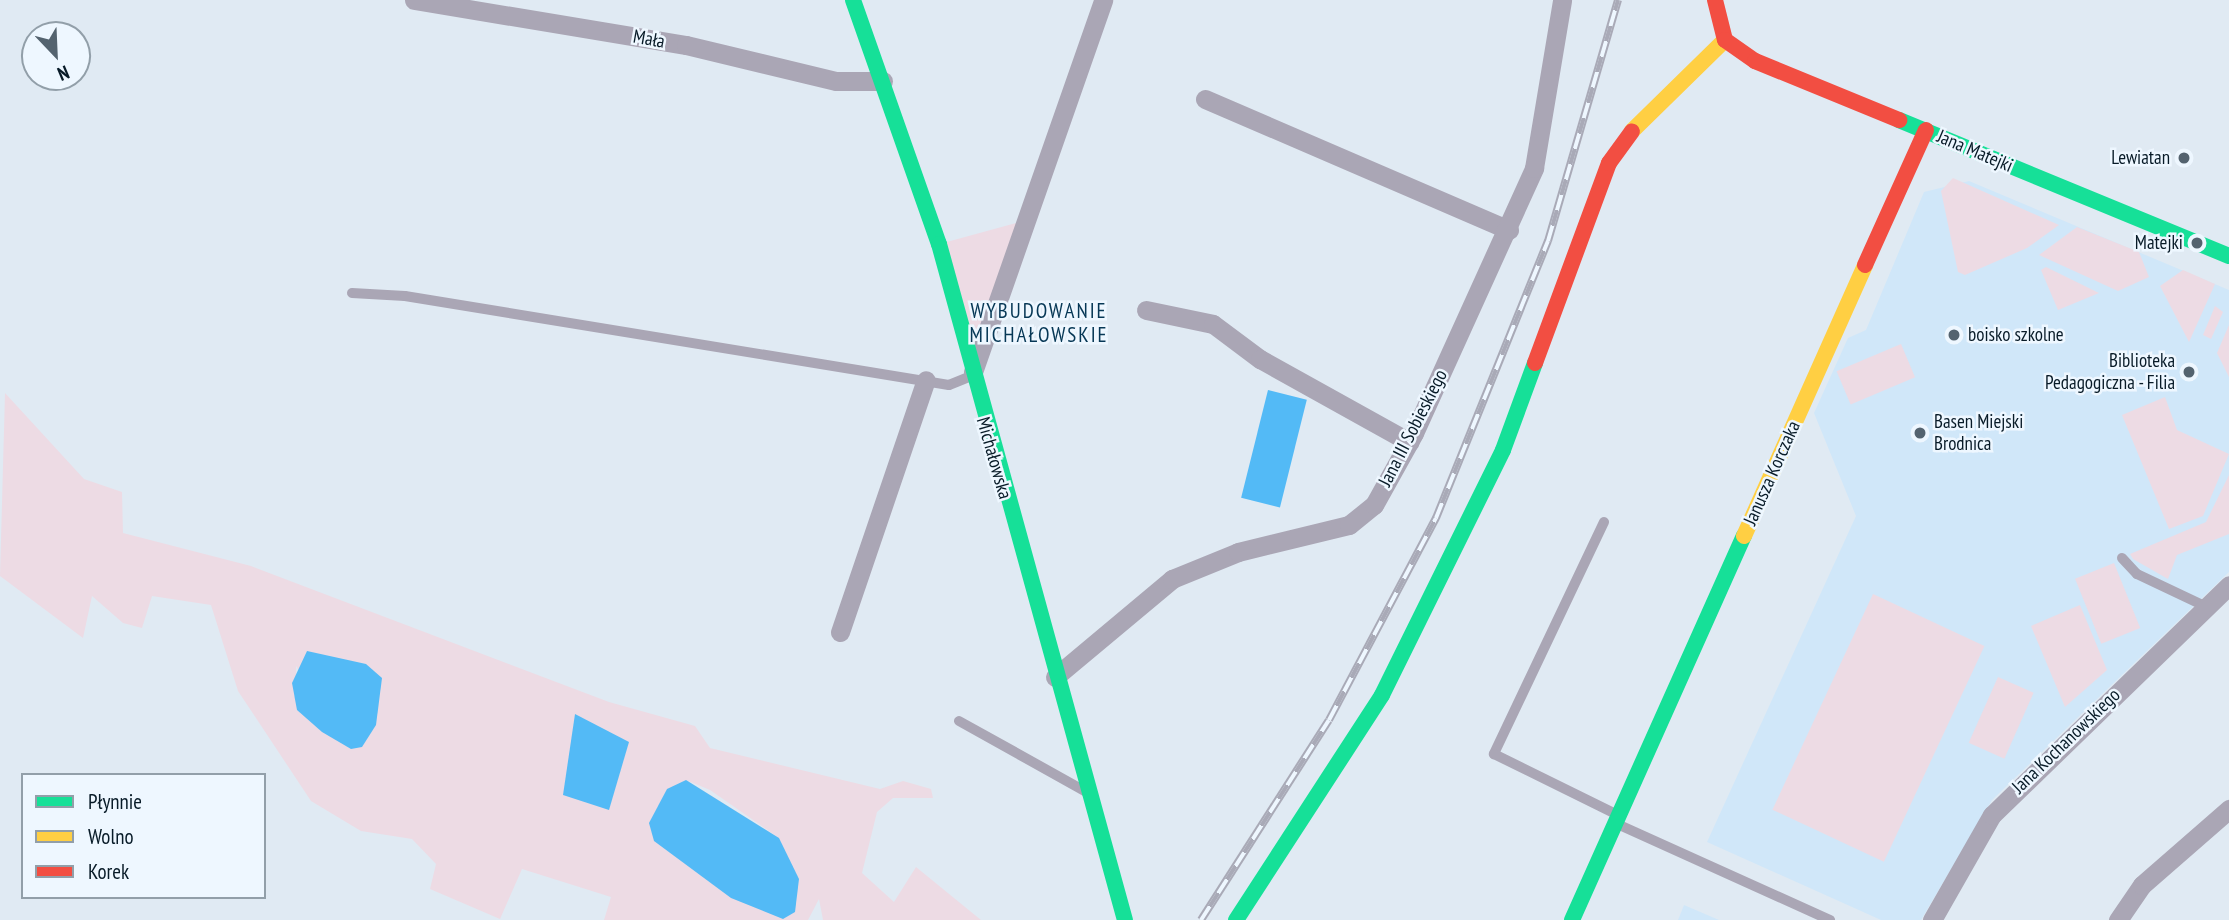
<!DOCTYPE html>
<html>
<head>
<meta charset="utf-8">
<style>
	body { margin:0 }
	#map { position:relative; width:2229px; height:920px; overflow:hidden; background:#e0eaf3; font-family:"PT Sans Narrow",sans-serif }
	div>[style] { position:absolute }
	.built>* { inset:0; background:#d0e7f9 }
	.green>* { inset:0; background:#eddbe4; transform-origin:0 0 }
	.water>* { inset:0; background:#53baf6; transform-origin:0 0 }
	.lane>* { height:10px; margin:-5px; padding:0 5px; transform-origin:5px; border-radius:5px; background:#aaa6b5 }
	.street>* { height:19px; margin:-9.5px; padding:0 9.5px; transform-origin:9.5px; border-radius:9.5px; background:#aaa6b5 }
	.fast>* { height:16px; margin:-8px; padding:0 8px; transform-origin:8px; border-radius:8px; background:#16e098 }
	.slow>* { height:16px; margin:-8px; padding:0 8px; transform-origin:8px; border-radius:8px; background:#ffcf43 }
	.jam>* { height:16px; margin:-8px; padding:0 8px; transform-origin:8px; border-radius:8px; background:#f24e42 }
	.rail>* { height:8px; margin-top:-4px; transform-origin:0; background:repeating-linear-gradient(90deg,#eef7ff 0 16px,#a9aab7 0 32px); box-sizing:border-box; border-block:2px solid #a9aab7 }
	.dots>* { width:19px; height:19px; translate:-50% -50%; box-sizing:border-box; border:4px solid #eef7ff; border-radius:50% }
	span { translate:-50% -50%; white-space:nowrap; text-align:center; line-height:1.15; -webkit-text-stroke:5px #eef7ff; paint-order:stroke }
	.street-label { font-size:19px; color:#081b28 }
	.poi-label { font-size:19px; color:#081b28 }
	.right { translate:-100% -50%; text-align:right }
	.left { translate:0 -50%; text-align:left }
	.neighbourhood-label { font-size:21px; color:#073856; letter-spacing:2px }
	.legend { position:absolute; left:21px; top:773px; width:245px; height:126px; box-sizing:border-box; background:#eef7ff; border:2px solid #929fa9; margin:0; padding:9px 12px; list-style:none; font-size:21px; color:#081b28 }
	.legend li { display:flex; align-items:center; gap:14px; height:35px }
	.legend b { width:35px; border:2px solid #929fa9 }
	.north { position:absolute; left:21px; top:21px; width:70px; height:70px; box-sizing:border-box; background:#eef7ff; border:2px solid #929fa9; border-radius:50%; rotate:157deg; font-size:19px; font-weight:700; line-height:28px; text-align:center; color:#081b28 }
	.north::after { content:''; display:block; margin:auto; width:24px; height:32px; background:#54636f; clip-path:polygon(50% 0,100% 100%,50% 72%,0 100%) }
</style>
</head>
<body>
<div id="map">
	<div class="built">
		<i style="clip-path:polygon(1969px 181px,2229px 290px,2229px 572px,1992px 800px,1921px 920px,1881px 920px,1707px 842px,1856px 516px,1814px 413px,1848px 338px,1866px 330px,1924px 192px)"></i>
		<i style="clip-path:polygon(1684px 905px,1719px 920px,1678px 920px)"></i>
	</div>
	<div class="green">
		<i style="clip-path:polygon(1953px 178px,2059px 225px,2027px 248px,1965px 275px,1958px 272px,1941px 191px)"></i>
		<i style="clip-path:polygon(1020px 222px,974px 349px,943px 243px)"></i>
		<i style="clip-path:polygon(2077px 227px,2139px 252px,2149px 277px,2118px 291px,2039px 255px)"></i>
		<i style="clip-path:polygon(2046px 267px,2099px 293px,2058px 310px,2041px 270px)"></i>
		<i style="clip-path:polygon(2183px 270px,2215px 284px,2189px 342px,2160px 286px)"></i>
		<i style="clip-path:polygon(2215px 306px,2223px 312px,2211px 339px,2203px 335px)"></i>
		<i style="clip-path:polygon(2229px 325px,2229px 377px,2217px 353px)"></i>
		<i style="left:1901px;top:344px;width:36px;height:70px;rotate:67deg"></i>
		<i style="clip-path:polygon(evenodd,5px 393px,84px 479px,122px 492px,123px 533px,251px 566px,609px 702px,695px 726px,710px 748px,880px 789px,903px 781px,931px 789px,933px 798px,893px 798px,877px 812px,862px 873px,894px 902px,916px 867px,981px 920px,823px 920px,819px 899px,808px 920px,604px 920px,611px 897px,522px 869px,500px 919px,430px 889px,436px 864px,412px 839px,361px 831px,311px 801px,238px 691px,211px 605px,152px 596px,142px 628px,123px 623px,92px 596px,83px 638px,0 576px,5px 393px,296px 666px,351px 749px,297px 710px,296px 666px,5px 393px,686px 780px,710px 790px,779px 838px,686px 780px)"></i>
		<i style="clip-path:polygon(2165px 397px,2177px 430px,2229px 454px,2203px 516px,2169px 529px,2122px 415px)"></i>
		<i style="clip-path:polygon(2229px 475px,2229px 534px,2177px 555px,2168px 579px,2133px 559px,2130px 554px,2206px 522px)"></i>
		<i style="left:2114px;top:563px;width:70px;height:42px;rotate:68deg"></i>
		<i style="left:1873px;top:594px;width:123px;height:238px;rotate:25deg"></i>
		<i style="clip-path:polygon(2080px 605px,2107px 670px,2065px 707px,2031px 626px)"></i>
		<i style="left:1998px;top:677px;width:39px;height:72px;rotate:24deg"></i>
	</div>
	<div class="water">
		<i style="left:1268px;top:390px;width:40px;height:111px;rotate:14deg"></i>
		<i style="clip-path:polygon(307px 651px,366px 664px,382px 678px,376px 725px,362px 747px,351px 749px,322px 732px,297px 710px,292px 683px)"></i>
		<i style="clip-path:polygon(575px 714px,629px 742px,609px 810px,563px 795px)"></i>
		<i style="clip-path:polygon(686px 780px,779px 838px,799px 879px,795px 912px,783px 919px,731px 898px,654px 841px,649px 823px,667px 789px)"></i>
	</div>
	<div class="lane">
		<i style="left:352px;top:293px;width:53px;rotate:3.2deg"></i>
		<i style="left:405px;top:296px;width:551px;rotate:9.29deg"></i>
		<i style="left:949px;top:385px;width:24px;rotate:-22deg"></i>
		<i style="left:1604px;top:522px;width:257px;rotate:115.4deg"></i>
		<i style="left:1494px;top:754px;width:138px;rotate:26.2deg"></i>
		<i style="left:2122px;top:558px;width:22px;rotate:47deg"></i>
		<i style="left:2137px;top:574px;width:80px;rotate:25.3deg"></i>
		<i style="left:959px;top:721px;width:144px;rotate:29.1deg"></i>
		<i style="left:1615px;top:823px;width:236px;rotate:24.3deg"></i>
	</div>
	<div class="street">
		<i style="left:414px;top:0;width:276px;rotate:9.4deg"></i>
		<i style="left:686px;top:45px;width:154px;rotate:13.5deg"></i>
		<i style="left:836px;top:81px;width:47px"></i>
		<i style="left:1205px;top:99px;width:331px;rotate:23.3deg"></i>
		<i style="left:1146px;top:310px;width:68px;rotate:11.8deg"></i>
		<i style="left:1213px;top:324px;width:59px;rotate:36.7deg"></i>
		<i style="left:1260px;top:359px;width:171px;rotate:29.1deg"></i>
		<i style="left:973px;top:372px;width:394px;rotate:-70.7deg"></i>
		<i style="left:840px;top:632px;width:266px;rotate:-71.2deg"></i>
		<i style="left:1055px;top:677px;width:153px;rotate:-39.9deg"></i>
		<i style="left:1172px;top:579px;width:71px;rotate:-22.2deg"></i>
		<i style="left:1238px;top:552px;width:114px;rotate:-13.7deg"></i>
		<i style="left:1349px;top:525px;width:32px;rotate:-39deg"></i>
		<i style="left:1374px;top:505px;width:82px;rotate:-60.9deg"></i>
		<i style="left:1414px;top:433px;width:291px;rotate:-65.6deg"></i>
		<i style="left:1534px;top:168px;width:170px;rotate:-80.5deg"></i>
		<i style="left:1932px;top:920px;width:121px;rotate:-60.3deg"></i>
		<i style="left:1992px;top:815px;width:330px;rotate:-44.1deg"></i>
		<i style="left:2118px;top:920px;width:42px;rotate:-55.6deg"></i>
		<i style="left:2142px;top:885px;width:116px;rotate:-41.1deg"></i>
	</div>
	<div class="fast">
		<i style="left:853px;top:0;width:259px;rotate:70.6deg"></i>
		<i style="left:939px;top:244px;width:701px;rotate:74.62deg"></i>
		<i style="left:1899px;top:120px;width:357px;rotate:22.4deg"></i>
		<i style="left:1236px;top:920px;width:268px;rotate:-57deg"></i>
		<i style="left:1382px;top:695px;width:273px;rotate:-63.7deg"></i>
		<i style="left:1503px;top:450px;width:93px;rotate:-69.8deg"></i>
		<i style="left:1572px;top:920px;width:421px;rotate:-65.9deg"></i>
	</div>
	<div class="slow">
		<i style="left:1632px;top:131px;width:130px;rotate:-44.4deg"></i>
		<i style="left:1744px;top:536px;width:297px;rotate:-65.9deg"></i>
	</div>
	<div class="jam">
		<i style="left:1715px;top:0;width:41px;rotate:76deg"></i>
		<i style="left:1725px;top:40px;width:37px;rotate:35deg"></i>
		<i style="left:1755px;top:61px;width:156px;rotate:22.3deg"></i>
		<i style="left:1865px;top:265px;width:148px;rotate:-65.7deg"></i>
		<i style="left:1535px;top:363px;width:213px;rotate:-69.7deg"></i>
		<i style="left:1609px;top:163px;width:39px;rotate:-54deg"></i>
	</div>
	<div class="rail">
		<i style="left:1201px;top:920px;width:237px;rotate:-57.4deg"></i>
		<i style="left:1329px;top:720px;width:229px;rotate:-62.1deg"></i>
		<i style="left:1436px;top:518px;width:299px;rotate:-68deg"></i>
		<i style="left:1548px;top:241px;width:251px;rotate:-73.8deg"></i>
	</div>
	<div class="dots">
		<i style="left:2184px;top:158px;background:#54636f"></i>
		<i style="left:2197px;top:243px;background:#54636f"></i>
		<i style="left:1954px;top:335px;background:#54636f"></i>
		<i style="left:2189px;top:372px;background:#54636f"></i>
		<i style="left:1920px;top:433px;background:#54636f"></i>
	</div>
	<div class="street-label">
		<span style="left:649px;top:39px;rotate:10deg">Mała</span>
		<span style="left:1975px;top:151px;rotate:23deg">Jana Matejki</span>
		<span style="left:1413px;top:428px;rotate:-63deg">Jana III Sobieskiego</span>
		<span style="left:994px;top:458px;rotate:74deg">Michałowska</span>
		<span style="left:1772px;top:473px;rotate:-66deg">Janusza Korczaka</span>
		<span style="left:2066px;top:741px;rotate:-44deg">Jana Kochanowskiego</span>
	</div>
	<div class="poi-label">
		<span class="right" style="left:2170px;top:158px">Lewiatan</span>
		<span class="right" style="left:2183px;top:243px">Matejki</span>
		<span class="left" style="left:1968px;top:335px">boisko szkolne</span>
		<span class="right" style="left:2175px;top:372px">Biblioteka<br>Pedagogiczna - Filia</span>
		<span class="left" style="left:1934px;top:433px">Basen Miejski<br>Brodnica</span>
	</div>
	<div class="neighbourhood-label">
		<span style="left:1039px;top:323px">WYBUDOWANIE<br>MICHAŁOWSKIE</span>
	</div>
	<ul class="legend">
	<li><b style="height:9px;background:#16e098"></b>Płynnie</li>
	<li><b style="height:9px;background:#ffcf43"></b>Wolno</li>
	<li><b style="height:9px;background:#f24e42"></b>Korek</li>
	</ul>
	<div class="north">N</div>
</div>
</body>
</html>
